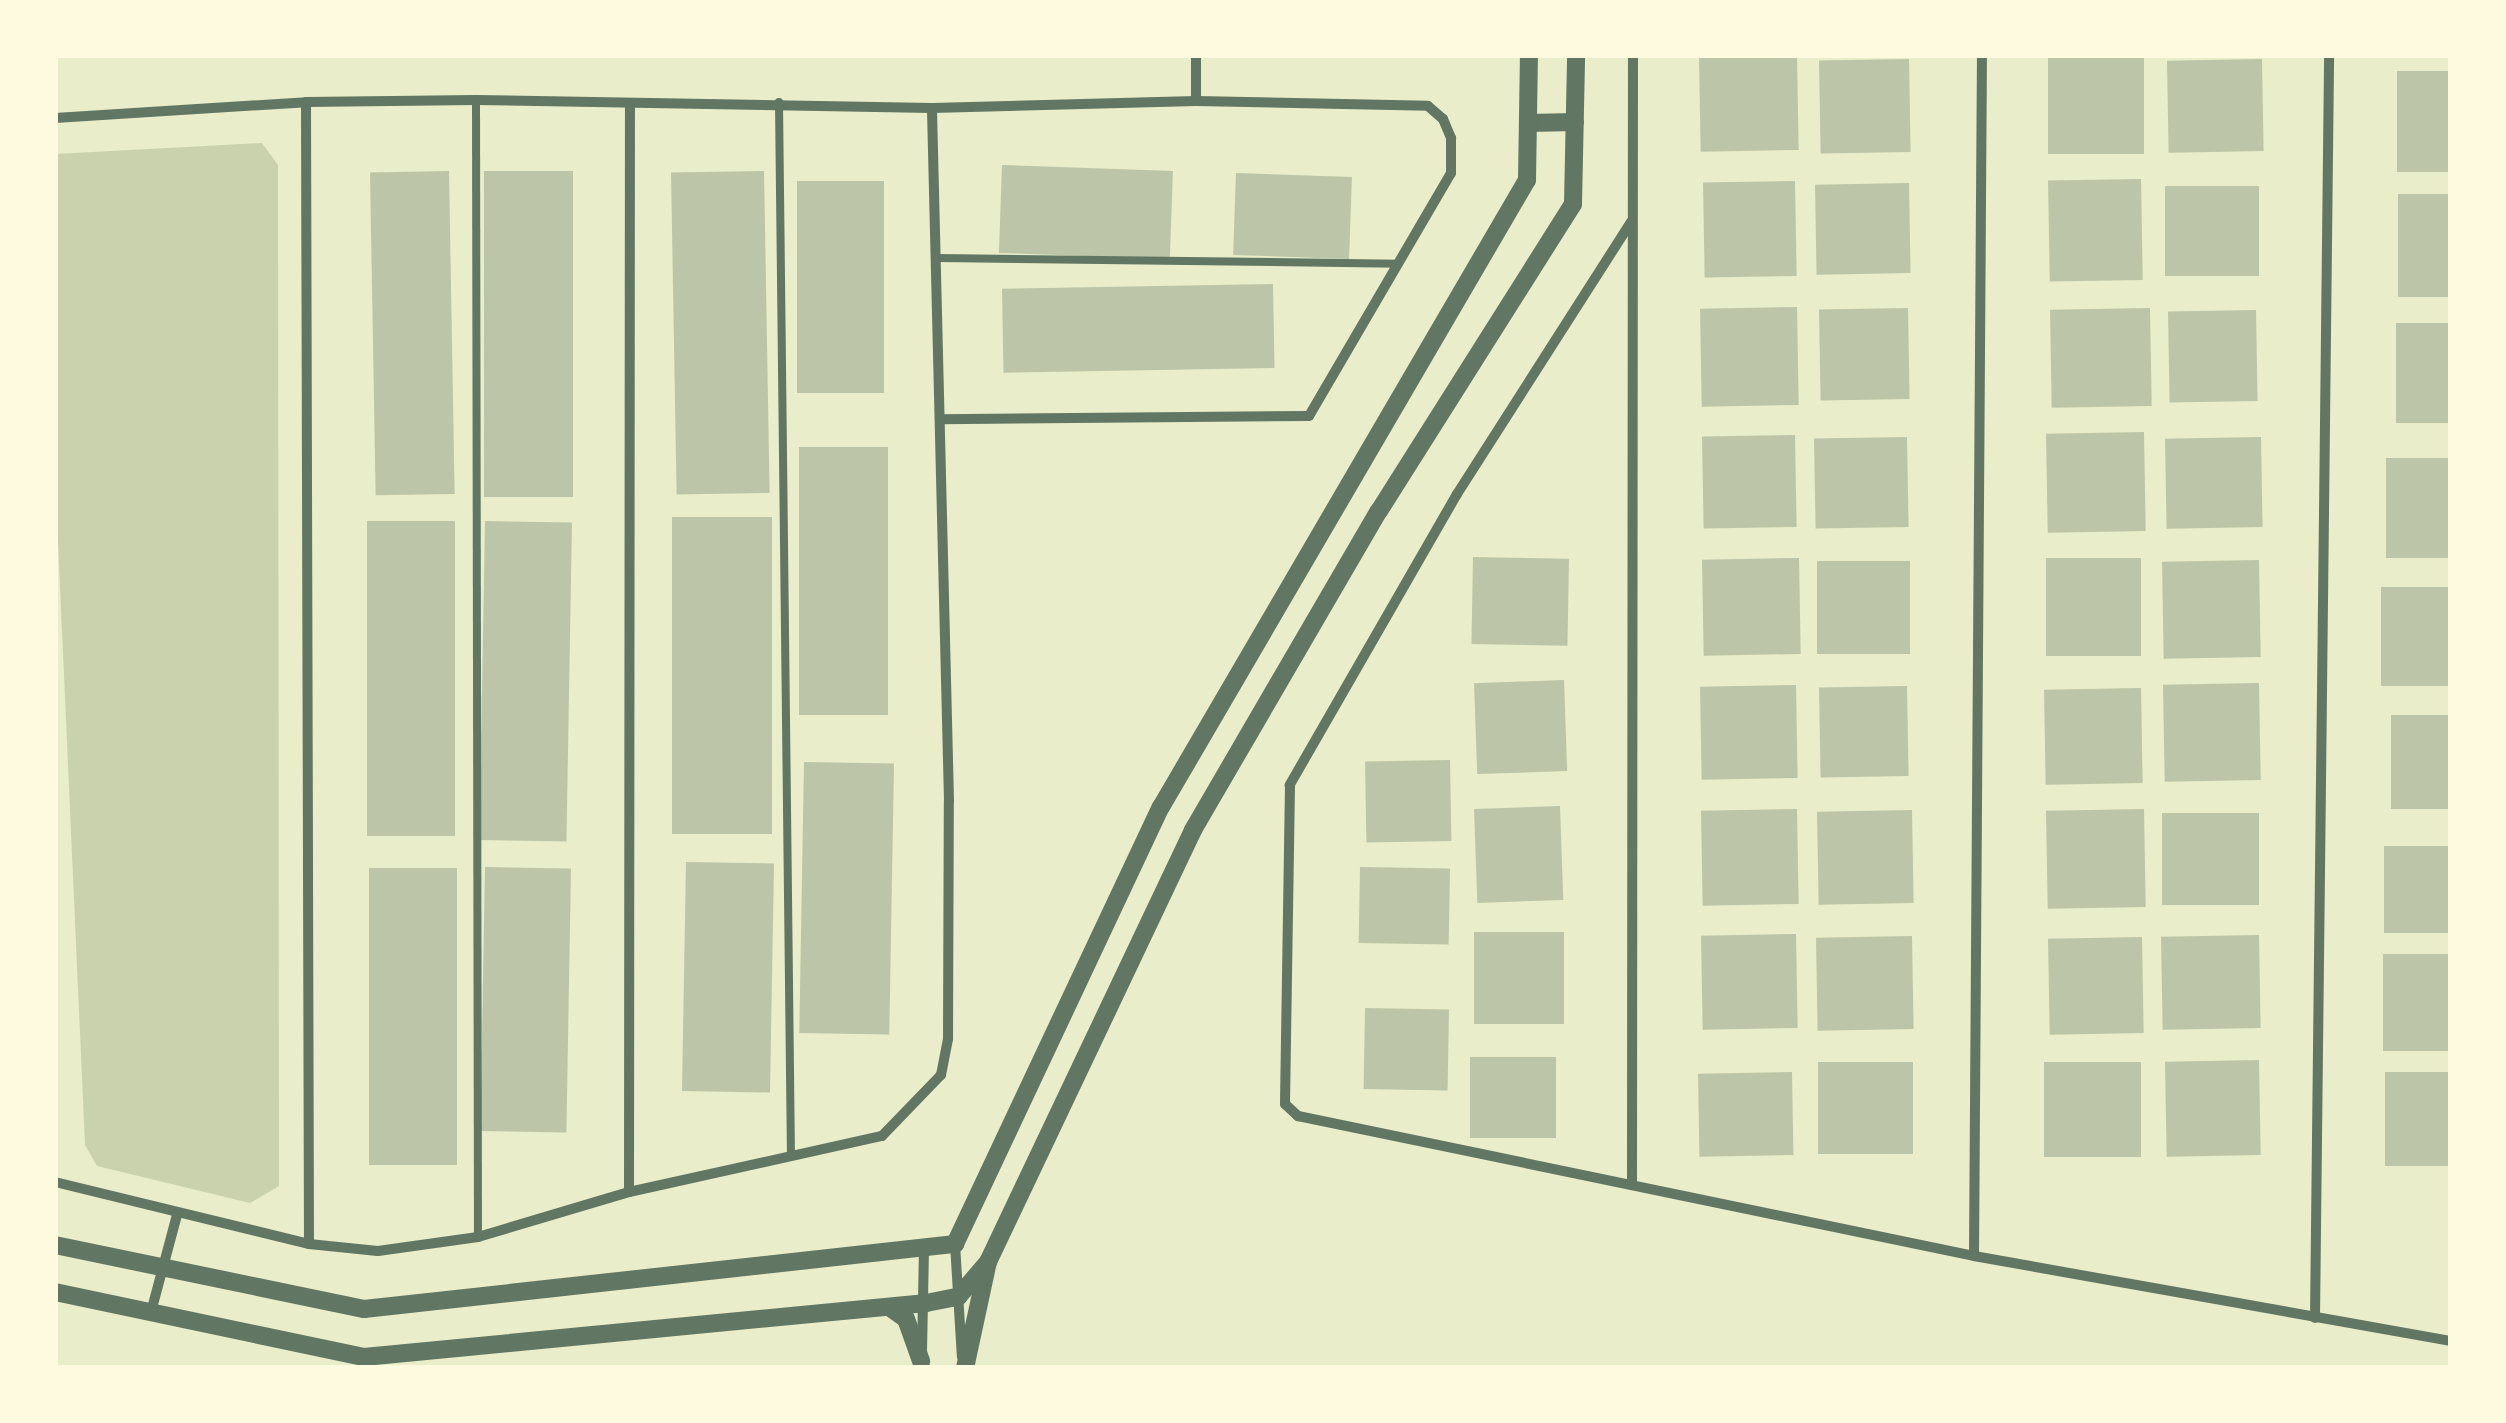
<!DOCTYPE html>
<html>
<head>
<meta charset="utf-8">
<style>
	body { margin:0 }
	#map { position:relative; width:2506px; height:1423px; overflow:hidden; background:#e9edc9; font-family:Literata,serif }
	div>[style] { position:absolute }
	.green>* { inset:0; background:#cad2ad }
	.building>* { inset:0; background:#bcc5a7; transform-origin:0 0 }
	.service>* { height:8px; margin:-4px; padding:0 4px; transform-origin:4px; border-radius:4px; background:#617663 }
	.minor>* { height:10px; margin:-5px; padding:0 5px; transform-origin:5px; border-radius:5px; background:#617663 }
	.tertiary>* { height:18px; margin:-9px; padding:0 9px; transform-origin:9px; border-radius:9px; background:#617663 }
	span { translate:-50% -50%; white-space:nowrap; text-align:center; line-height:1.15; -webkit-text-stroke:8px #fefae0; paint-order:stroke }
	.frame { position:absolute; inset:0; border:58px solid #fefae0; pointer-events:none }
</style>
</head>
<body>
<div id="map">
	<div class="green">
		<i style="clip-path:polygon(262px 143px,278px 165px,279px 1186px,250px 1203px,97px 1166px,85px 1145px,55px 474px,55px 154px)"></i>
	</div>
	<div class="building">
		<i style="left:1797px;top:55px;width:95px;height:98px;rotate:89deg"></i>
		<i style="left:2144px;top:57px;width:97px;height:96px;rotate:90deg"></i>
		<i style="left:1909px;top:59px;width:93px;height:90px;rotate:89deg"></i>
		<i style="left:2262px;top:59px;width:92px;height:95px;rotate:89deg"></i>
		<i style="left:2451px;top:71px;width:101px;height:54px;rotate:90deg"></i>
		<i style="left:1002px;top:165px;width:171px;height:88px;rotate:2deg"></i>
		<i style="left:449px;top:171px;width:323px;height:79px;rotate:89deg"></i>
		<i style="left:484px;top:171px;width:89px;height:326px"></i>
		<i style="left:764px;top:171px;width:322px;height:93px;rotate:89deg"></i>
		<i style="left:1236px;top:173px;width:116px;height:82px;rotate:2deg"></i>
		<i style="left:2141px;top:179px;width:101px;height:93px;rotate:89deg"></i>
		<i style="left:797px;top:181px;width:87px;height:212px"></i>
		<i style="left:1795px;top:181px;width:95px;height:92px;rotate:89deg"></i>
		<i style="left:1909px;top:183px;width:90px;height:94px;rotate:89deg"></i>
		<i style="left:2165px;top:186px;width:94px;height:90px"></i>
		<i style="left:2398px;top:194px;width:53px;height:103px"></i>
		<i style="left:1273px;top:284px;width:84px;height:271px;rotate:89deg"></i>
		<i style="left:1797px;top:307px;width:98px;height:97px;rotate:89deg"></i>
		<i style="left:1908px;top:308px;width:91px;height:89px;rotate:89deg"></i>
		<i style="left:2150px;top:308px;width:98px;height:100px;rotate:89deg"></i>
		<i style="left:2256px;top:310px;width:91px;height:88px;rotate:89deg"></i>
		<i style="left:2396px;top:323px;width:55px;height:100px"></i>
		<i style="left:2144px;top:432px;width:99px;height:98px;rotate:89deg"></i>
		<i style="left:1795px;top:435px;width:92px;height:93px;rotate:89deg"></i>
		<i style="left:1907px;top:437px;width:90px;height:93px;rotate:89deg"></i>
		<i style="left:2261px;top:437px;width:90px;height:96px;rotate:89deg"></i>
		<i style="left:888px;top:447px;width:268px;height:89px;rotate:90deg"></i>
		<i style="left:2451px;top:458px;width:100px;height:65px;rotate:90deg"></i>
		<i style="left:672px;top:517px;width:100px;height:317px"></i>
		<i style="left:367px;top:521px;width:88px;height:315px"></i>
		<i style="left:485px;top:521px;width:87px;height:319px;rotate:1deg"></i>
		<i style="left:1473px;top:557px;width:96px;height:87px;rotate:1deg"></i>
		<i style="left:1799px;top:558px;width:96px;height:97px;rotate:89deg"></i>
		<i style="left:2046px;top:558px;width:95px;height:98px"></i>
		<i style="left:2259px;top:560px;width:97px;height:97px;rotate:89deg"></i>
		<i style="left:1910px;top:561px;width:93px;height:93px;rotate:90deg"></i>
		<i style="left:2451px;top:587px;width:99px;height:70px;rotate:90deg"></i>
		<i style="left:1564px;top:680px;width:91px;height:90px;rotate:88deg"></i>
		<i style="left:2259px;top:683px;width:97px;height:96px;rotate:89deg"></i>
		<i style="left:1796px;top:685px;width:93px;height:96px;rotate:89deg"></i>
		<i style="left:1907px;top:686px;width:90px;height:88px;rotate:89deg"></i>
		<i style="left:2141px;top:688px;width:95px;height:97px;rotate:89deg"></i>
		<i style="left:2451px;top:715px;width:94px;height:60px;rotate:90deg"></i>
		<i style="left:1450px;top:760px;width:81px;height:85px;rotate:89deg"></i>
		<i style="left:804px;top:762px;width:90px;height:271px;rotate:1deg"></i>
		<i style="left:1560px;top:806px;width:94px;height:86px;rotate:88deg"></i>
		<i style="left:1797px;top:809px;width:95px;height:96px;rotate:89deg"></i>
		<i style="left:2144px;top:809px;width:98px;height:98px;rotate:89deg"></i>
		<i style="left:1912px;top:810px;width:93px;height:95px;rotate:89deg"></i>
		<i style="left:2162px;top:813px;width:97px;height:92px"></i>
		<i style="left:2451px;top:846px;width:87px;height:67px;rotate:90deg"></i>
		<i style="left:686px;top:862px;width:88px;height:229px;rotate:1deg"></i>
		<i style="left:485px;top:867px;width:86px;height:264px;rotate:1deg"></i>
		<i style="left:1360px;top:867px;width:90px;height:76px;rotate:1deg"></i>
		<i style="left:369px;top:868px;width:88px;height:297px"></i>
		<i style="left:1474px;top:932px;width:90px;height:92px"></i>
		<i style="left:1796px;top:934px;width:94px;height:95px;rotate:89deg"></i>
		<i style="left:2259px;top:935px;width:93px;height:98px;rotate:89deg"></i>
		<i style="left:1912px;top:936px;width:93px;height:96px;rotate:89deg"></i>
		<i style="left:2142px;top:937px;width:96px;height:94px;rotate:89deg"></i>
		<i style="left:2451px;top:954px;width:97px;height:68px;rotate:90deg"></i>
		<i style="left:1365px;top:1008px;width:84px;height:81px;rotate:1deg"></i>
		<i style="left:1470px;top:1057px;width:86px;height:81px"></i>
		<i style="left:2259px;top:1060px;width:95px;height:94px;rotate:89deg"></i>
		<i style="left:1818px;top:1062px;width:95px;height:92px"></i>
		<i style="left:2044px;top:1062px;width:97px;height:95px"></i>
		<i style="left:1792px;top:1072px;width:83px;height:94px;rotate:89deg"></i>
		<i style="left:2451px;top:1072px;width:94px;height:66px;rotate:90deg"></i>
	</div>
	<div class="service">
		<i style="left:476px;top:100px;width:1137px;rotate:89.9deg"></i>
		<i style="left:779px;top:102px;width:1054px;rotate:89.35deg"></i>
		<i style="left:937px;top:258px;width:461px;rotate:0.7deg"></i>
	</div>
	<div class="minor">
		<i style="left:1196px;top:55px;width:46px;rotate:90deg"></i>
		<i style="left:306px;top:102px;width:1142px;rotate:89.85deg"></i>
		<i style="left:55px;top:118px;width:252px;rotate:-3.6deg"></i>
		<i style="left:306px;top:102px;width:170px;rotate:-0.7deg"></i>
		<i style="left:476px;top:100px;width:456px;rotate:1deg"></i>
		<i style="left:932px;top:108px;width:264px;rotate:-1.5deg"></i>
		<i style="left:1196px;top:101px;width:232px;rotate:1.2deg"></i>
		<i style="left:1428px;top:106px;width:20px;rotate:41deg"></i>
		<i style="left:1443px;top:119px;width:21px;rotate:67deg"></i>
		<i style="left:1451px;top:138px;width:35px;rotate:90deg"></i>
		<i style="left:1451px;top:173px;width:281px;rotate:120.3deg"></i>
		<i style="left:1309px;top:416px;width:369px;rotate:179.5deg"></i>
		<i style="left:1631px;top:222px;width:323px;rotate:122.6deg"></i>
		<i style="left:1457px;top:494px;width:336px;rotate:119.9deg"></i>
		<i style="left:1290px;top:785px;width:319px;rotate:90.9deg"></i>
		<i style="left:1285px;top:1104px;width:18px;rotate:43deg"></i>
		<i style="left:1298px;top:1116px;width:690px;rotate:11.7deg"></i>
		<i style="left:1974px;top:1256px;width:485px;rotate:10.1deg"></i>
		<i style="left:1632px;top:1181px;width:1126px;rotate:-89.95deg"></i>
		<i style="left:55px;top:1182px;width:261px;rotate:13.7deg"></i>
		<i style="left:309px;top:1244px;width:69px;rotate:5.8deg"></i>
		<i style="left:378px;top:1251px;width:101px;rotate:-8deg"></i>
		<i style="left:478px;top:1237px;width:158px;rotate:-16.6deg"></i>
		<i style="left:629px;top:1192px;width:259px;rotate:-12.5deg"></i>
		<i style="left:882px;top:1136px;width:85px;rotate:-46deg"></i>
		<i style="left:941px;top:1075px;width:37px;rotate:-79deg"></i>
		<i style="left:948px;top:1039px;width:238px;rotate:-89.8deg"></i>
		<i style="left:949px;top:801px;width:693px;rotate:-91.41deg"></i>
		<i style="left:629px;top:1192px;width:1088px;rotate:-89.95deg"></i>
		<i style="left:955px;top:1244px;width:113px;rotate:86.5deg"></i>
		<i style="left:1974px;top:1256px;width:1201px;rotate:-89.62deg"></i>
		<i style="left:151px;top:1312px;width:100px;rotate:-75deg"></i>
		<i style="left:2315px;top:1318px;width:1263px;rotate:-89.36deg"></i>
		<i style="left:922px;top:1352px;width:103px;rotate:-88.9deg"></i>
	</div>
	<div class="tertiary">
		<i style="left:1528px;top:123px;width:47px;rotate:-1.2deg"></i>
		<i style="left:55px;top:1245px;width:316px;rotate:11.7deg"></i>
		<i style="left:364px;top:1309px;width:595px;rotate:-6.28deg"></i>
		<i style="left:955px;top:1244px;width:483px;rotate:-64.8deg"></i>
		<i style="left:1161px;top:807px;width:726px;rotate:-59.73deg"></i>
		<i style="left:1527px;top:180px;width:125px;rotate:-89.1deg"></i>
		<i style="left:55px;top:1292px;width:316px;rotate:11.9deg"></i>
		<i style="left:364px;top:1357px;width:565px;rotate:-5.49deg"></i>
		<i style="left:926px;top:1303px;width:33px;rotate:-11deg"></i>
		<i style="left:958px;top:1297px;width:46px;rotate:-49.4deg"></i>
		<i style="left:889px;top:1307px;width:21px;rotate:35deg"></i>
		<i style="left:906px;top:1319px;width:45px;rotate:70.3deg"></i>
		<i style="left:965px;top:1368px;width:108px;rotate:-77.8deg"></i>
		<i style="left:988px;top:1262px;width:478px;rotate:-64.6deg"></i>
		<i style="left:1193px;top:830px;width:369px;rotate:-59.8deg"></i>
		<i style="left:1379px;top:511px;width:363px;rotate:-57.7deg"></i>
		<i style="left:1573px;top:204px;width:149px;rotate:-88.8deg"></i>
	</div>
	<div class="frame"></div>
</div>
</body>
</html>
